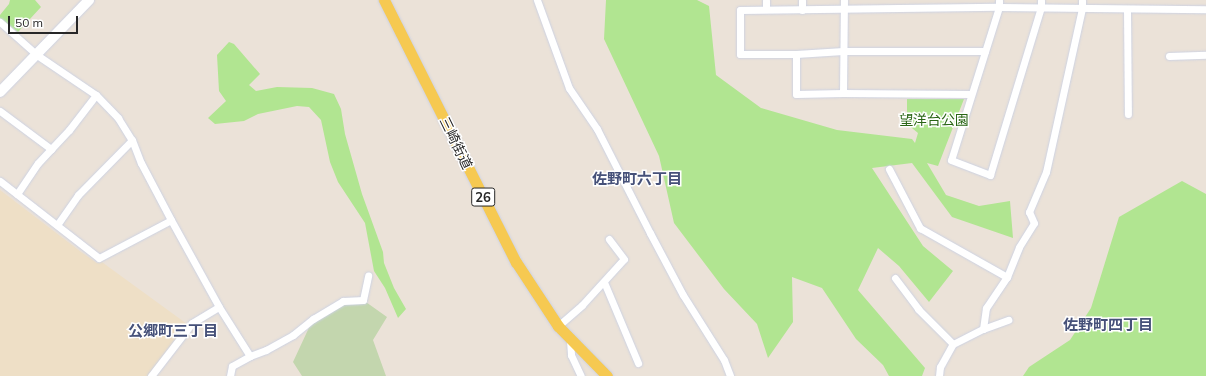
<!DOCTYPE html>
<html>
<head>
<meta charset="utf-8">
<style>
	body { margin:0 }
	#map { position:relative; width:1206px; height:376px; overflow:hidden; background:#ebe2d8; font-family:Mulish,"Noto Sans JP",sans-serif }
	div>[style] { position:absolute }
	.education>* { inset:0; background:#eedfc6 }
	.green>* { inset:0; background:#b1e591 }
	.cemetery>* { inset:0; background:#c3d6ae }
	.roads { filter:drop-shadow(0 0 1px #cdd2e2) drop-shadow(0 0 1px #cdd2e2) }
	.street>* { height:7px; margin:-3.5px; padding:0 3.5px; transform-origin:3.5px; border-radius:3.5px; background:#fff }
	.secondary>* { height:10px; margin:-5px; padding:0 5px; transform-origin:5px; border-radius:5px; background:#fff }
	.primary>* { height:11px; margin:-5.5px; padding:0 5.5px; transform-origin:5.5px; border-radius:5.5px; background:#f6c951 }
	span { translate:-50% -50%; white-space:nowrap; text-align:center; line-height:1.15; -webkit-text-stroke:3px #fff; paint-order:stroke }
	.shield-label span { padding:1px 3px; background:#fff; border:1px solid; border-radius:3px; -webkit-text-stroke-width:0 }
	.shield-label { font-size:13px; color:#272727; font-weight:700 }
	.park-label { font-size:14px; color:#2a6616 }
	.street-label { font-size:14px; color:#272727 }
	.neighbourhood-label { font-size:15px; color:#465179; font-weight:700 }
	.scale { position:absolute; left:8px; top:16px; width:70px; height:18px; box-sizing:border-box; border:2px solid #272727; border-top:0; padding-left:5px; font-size:12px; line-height:14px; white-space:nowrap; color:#272727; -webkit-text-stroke:3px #fff; paint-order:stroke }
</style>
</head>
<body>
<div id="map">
	<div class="education">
		<i style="clip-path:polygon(0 190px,81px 252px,97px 263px,102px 262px,110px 268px,187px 324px,148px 376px,0 376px)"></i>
	</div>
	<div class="green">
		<i style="clip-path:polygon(10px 0,35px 0,41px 7px,18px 32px,0 18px,0 15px,9px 4px)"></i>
		<i style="clip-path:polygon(606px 0,697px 0,709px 6px,716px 75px,761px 108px,837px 130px,912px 139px,915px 143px,918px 133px,907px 124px,907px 99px,964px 99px,938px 166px,927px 163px,946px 195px,979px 206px,1010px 201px,1013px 238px,952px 217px,912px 163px,872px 168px,923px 246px,953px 271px,929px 302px,899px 266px,878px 248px,858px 290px,925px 368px,922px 376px,889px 376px,883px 365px,856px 339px,822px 288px,792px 277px,793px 322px,768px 358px,757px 324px,724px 289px,674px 223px,659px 156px,604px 39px)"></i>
		<i style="clip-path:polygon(229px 42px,234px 44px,260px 74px,249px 85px,256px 91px,277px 87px,312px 88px,334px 94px,341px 109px,345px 134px,362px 194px,383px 252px,384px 263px,394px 288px,406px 309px,398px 318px,385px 288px,374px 271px,365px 223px,338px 182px,330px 162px,321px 120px,309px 107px,297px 106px,258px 114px,244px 121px,215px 124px,208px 118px,226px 101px,219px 91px,217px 55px)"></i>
		<i style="clip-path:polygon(1182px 181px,1206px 194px,1206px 376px,1023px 376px,1029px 367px,1070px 340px,1091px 308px,1119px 217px)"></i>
	</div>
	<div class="cemetery">
		<i style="clip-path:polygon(363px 300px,387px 317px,373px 340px,386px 376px,302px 376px,293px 362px,313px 319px,343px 301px)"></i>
	</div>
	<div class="roads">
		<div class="street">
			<i style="left:537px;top:0;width:94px;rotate:70deg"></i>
			<i style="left:569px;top:88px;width:50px;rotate:55.7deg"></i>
			<i style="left:597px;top:129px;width:117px;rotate:63deg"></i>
			<i style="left:650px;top:233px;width:70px;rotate:62deg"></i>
			<i style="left:683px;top:295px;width:77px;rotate:57.8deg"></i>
			<i style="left:724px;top:360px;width:17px;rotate:69deg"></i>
			<i style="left:766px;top:0;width:9px;rotate:90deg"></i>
			<i style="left:999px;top:0;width:7px;rotate:90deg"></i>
			<i style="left:999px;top:7px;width:160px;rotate:107.4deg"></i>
			<i style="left:951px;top:160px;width:42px;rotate:21deg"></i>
			<i style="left:990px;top:175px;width:176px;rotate:-73.1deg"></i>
			<i style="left:1041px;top:7px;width:7px;rotate:-90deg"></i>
			<i style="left:1127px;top:9px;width:105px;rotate:89.5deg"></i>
			<i style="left:802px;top:10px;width:10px;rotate:-90deg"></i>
			<i style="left:0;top:22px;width:50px;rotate:41.7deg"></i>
			<i style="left:37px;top:55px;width:71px;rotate:34.1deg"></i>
			<i style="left:96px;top:95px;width:32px;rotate:46deg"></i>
			<i style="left:118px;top:118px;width:26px;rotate:58deg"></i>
			<i style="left:132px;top:140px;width:25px;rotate:69deg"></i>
			<i style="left:141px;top:163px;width:64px;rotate:62.2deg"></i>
			<i style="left:171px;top:220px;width:99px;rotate:61.1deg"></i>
			<i style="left:219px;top:307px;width:58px;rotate:57.7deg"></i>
			<i style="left:250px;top:356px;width:17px;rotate:-21deg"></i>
			<i style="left:266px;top:350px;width:31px;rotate:-29deg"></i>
			<i style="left:293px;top:335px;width:26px;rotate:-39deg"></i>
			<i style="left:313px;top:319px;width:35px;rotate:-31deg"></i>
			<i style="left:343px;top:301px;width:20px;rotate:-3deg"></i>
			<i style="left:363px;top:300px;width:25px;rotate:-78deg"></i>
			<i style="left:985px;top:51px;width:142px;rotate:180deg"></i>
			<i style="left:843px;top:51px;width:47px;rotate:176.3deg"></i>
			<i style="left:796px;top:54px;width:56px;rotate:180deg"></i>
			<i style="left:740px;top:54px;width:44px;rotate:-90deg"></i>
			<i style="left:740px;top:10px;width:259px;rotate:-0.7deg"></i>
			<i style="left:999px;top:7px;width:207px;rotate:0.6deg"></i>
			<i style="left:796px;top:54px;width:40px;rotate:90deg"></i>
			<i style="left:796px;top:94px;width:47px;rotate:-1.2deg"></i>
			<i style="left:843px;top:93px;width:128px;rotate:0.4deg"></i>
			<i style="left:1169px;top:56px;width:37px;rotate:-2deg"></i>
			<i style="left:843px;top:93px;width:93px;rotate:-89.4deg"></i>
			<i style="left:0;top:111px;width:64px;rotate:36.7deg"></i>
			<i style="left:889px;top:169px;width:67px;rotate:62.3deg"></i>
			<i style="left:920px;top:228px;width:100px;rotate:29.4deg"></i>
			<i style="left:0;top:181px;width:125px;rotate:37.9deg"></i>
			<i style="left:99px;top:258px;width:81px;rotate:-27.8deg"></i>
			<i style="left:17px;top:194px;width:37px;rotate:-56deg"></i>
			<i style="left:38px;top:163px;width:45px;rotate:-46.8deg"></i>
			<i style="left:69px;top:130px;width:44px;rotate:-52.4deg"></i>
			<i style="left:57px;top:225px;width:37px;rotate:-55deg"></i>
			<i style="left:78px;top:195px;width:77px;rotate:-45.5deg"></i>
			<i style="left:895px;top:278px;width:39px;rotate:53deg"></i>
			<i style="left:918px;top:309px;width:49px;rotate:45deg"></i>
			<i style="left:604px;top:282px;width:88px;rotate:67.2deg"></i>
			<i style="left:558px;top:326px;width:32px;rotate:-41deg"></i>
			<i style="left:582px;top:305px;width:62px;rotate:-47.6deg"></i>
			<i style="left:624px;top:259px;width:25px;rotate:-127deg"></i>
			<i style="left:983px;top:329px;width:27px;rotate:-20deg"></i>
			<i style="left:570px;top:340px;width:15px;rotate:86deg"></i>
			<i style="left:571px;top:355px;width:23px;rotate:65deg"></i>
			<i style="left:151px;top:376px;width:67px;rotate:-52.3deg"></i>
			<i style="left:192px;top:323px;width:31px;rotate:-31deg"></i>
			<i style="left:230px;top:376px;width:10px;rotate:-79deg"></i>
			<i style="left:232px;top:366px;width:21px;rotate:-29deg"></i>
			<i style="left:939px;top:376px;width:9px;rotate:-84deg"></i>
			<i style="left:940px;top:367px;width:26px;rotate:-61deg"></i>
			<i style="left:953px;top:344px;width:34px;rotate:-27deg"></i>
			<i style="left:983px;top:329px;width:21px;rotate:-82deg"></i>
			<i style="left:986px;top:308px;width:37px;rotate:-56deg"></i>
			<i style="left:1007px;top:277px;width:32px;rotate:-68deg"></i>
			<i style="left:1019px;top:247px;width:28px;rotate:-58deg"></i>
			<i style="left:1034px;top:223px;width:12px;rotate:-114deg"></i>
			<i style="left:1029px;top:212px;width:43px;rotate:-67deg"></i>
			<i style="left:1046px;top:172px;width:168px;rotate:-77.6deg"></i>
			<i style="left:1082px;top:8px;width:8px;rotate:-90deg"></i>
		</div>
		<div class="secondary">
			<i style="left:0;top:92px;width:128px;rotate:-45.9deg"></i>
		</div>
		<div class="primary">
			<i style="left:384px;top:0;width:293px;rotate:63.3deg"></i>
			<i style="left:516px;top:262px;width:77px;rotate:56.7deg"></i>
			<i style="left:558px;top:326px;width:70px;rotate:45.6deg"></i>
		</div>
	</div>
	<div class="shield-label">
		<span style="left:483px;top:197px">26</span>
	</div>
	<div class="park-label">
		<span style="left:934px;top:120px">望洋台公園</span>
	</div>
	<div class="street-label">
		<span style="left:456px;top:143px;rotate:64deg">三崎街道</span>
	</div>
	<div class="neighbourhood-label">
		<span style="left:637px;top:179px">佐野町六丁目</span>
		<span style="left:1108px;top:325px">佐野町四丁目</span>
		<span style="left:173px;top:331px">公郷町三丁目</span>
	</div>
	<div class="scale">50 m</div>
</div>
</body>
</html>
